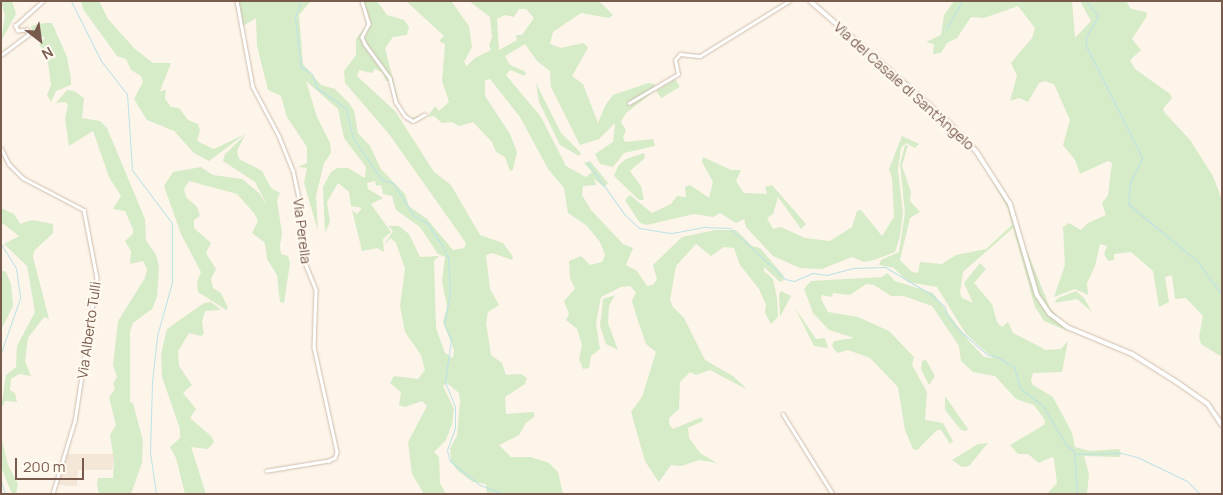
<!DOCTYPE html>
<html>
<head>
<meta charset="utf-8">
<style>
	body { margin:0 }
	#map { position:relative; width:1223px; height:495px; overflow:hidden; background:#fdf5ea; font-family:Manrope,sans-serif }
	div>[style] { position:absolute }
	.residential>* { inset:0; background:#f4e7d8 }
	.green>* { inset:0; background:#d6ebc7; transform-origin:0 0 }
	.stream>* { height:1px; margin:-0.5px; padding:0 0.5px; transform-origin:0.5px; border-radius:0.5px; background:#bde2e7 }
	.roads { filter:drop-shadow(0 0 1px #cfbdae) drop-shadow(0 0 1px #cfbdae) }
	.minor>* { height:2.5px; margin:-1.25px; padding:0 1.25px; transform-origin:1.25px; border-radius:1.25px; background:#fff }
	.secondary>* { height:4px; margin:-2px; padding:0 2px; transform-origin:2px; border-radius:2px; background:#fff }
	span { translate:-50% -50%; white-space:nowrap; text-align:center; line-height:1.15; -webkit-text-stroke:4.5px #fff9f0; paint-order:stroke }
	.street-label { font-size:14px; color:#785b4c }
	.frame { position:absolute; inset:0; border:2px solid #785b4c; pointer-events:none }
	.north { position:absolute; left:15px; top:15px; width:50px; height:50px; -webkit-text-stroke:4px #fff9f0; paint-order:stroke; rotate:150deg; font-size:14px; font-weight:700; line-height:20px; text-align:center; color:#785b4c }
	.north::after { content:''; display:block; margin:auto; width:18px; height:22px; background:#785b4c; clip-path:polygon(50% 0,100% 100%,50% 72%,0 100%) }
	.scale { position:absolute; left:15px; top:458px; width:69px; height:22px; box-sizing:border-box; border:2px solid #785b4c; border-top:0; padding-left:6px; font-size:15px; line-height:18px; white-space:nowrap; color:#785b4c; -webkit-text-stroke:4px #fff9f0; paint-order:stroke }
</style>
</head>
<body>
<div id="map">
	<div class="residential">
		<i style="clip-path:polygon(67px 454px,114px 454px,114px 460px,112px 470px,78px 470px,77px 486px,67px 486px,57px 484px)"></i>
	</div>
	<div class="green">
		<i style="clip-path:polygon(1px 1px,12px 1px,16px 14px,1px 41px,5px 16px)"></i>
		<i style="clip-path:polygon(81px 1px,99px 1px,108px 19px,134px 48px,153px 63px,171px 63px,160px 91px,166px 90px,165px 99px,171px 107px,179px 108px,188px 120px,198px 124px,200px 130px,197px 141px,214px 149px,245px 134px,209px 161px,194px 153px,174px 131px,147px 120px,134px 99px,143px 82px,141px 76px,131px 70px,126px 59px,117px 56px,83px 9px)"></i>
		<i style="clip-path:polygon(237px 1px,311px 1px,299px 15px,303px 64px,321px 85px,335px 89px,350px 104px,354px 111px,358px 133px,370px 146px,381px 169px,405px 194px,409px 206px,427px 219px,453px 250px,464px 248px,466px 243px,389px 134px,345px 83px,344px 71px,356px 55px,356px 39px,367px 25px,361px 40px,390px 81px,386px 81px,382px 72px,375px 69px,372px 73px,359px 70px,357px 76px,395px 111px,434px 172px,451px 185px,480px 235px,503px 243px,513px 257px,512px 260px,492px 253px,486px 255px,490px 289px,499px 305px,488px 312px,486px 323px,491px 355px,502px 363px,506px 375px,521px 374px,527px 378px,525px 384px,505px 397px,506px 414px,533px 412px,535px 416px,526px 423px,519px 435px,499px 445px,511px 457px,531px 457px,549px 463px,558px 472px,563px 493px,487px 494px,486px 484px,473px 482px,458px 471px,451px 462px,450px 448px,457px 436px,460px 401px,459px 393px,447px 383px,443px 386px,454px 409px,452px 424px,446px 440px,434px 452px,439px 457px,440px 483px,446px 494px,424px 494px,412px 474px,408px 442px,427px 406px,422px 401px,405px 407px,399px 405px,401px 392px,390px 383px,394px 376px,418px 379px,425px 370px,421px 355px,405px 332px,400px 306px,405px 269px,396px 243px,391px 238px,384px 245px,393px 231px,388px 226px,399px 226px,409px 234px,420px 257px,439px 256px,434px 261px,436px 328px,445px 353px,453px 358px,454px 350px,443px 322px,447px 307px,442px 281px,445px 257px,438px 254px,420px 227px,396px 210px,392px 196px,383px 194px,381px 185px,376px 186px,375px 181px,367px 183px,368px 189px,383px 198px,371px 204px,391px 232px,383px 239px,384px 252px,377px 248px,362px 251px,352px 210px,357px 214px,362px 208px,351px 206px,349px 192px,338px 183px,327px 202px,330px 222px,325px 233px,323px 187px,331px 172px,337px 168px,348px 168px,365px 178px,366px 167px,344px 138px,338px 109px,306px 81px,317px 117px,330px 143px,331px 153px,324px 163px,316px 196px,318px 231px,304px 183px,307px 168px,298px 167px,307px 163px,307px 147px,287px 117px,281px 96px,268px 90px,257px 46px,256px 18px,243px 26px)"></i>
		<i style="clip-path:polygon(363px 1px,377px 1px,387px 15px,404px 20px,409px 27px,407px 35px,393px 37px,385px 48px,400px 106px,411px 119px,421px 115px,413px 120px,400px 107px,391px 78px,364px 40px,371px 24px)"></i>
		<i style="clip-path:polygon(evenodd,406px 1px,451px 1px,469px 26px,472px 47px,464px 62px,467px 66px,475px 58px,491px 50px,489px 46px,492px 37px,490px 17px,469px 1px,599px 1px,613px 15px,609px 18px,581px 13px,553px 32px,550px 44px,561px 48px,583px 43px,586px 45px,588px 48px,572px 76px,583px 84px,598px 123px,606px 104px,613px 95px,648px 83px,654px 84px,657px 89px,626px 113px,621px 122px,626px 130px,623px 137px,625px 142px,653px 139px,655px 146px,624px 153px,613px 167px,600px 164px,595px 154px,613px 142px,615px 123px,599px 139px,580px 145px,551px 87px,550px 71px,537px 61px,525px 44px,505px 56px,510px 65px,526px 72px,525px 76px,510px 70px,506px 75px,541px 117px,566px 166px,586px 177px,592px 172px,584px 163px,590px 161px,608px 183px,604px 187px,594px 179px,596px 185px,583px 186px,582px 195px,591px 210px,623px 244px,633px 248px,626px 265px,637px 271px,647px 286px,653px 285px,657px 279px,653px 265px,682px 237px,715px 230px,736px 230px,752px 246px,760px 248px,783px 275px,784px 280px,780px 282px,764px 267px,764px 271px,773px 279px,777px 298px,778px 317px,771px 324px,765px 313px,766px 305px,759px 289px,740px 265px,734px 248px,724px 247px,711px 256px,696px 244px,676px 266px,670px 300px,673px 307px,684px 318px,705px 360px,733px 376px,748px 390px,710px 370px,696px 375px,690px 372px,680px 382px,679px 409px,669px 418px,669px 424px,673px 429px,702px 417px,703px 421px,688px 428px,689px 438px,700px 453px,717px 463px,699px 460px,681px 466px,671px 465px,659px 482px,656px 478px,645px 461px,631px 412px,642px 397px,656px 352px,646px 344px,637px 318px,632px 301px,636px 292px,630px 286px,621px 287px,601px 297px,596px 323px,600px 349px,591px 356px,589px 368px,583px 369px,579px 359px,582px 345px,577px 329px,566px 320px,569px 314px,564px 301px,575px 289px,570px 278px,569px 261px,581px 256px,590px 265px,602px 262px,605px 255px,600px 242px,587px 226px,568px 213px,564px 188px,548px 169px,520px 117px,490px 79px,485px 80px,485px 96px,510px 134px,517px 152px,513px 170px,510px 171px,505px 157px,496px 152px,492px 142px,473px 122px,459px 126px,452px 122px,442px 123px,434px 116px,427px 117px,435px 106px,439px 111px,449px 102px,442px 81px,445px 44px,439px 41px,444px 36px,406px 1px,519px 9px,526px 9px,534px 18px,522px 35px,516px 35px,517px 40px,499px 50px,497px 19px,505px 15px,514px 17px,519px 9px)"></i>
		<i style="clip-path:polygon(954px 1px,1072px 1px,1075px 38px,1091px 21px,1080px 1px,1126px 1px,1131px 9px,1146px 12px,1147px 16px,1132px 39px,1141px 50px,1130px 60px,1135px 69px,1170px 94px,1172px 98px,1163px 109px,1165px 113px,1190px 140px,1213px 176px,1222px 200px,1222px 357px,1201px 344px,1199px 337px,1203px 316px,1186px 298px,1175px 299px,1172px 275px,1165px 277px,1169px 302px,1159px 307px,1153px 271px,1131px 252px,1114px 254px,1114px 260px,1108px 261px,1104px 254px,1107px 246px,1100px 244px,1095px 266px,1087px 283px,1088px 295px,1075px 289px,1054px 297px,1065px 265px,1063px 227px,1069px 223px,1081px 230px,1088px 223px,1106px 215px,1102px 203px,1108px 195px,1112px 163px,1108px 161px,1080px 174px,1075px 160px,1063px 145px,1070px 120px,1054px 84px,1045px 81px,1039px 83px,1028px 102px,1019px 98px,1010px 101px,1017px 76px,1011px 63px,1032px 38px,1035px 28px,1018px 6px,984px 18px,971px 17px,957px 38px,947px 43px,941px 53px,933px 54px,934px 44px,926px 42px,941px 35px,944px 15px)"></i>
		<i style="clip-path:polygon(44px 23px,52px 23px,67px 57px,71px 78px,71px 85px,56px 91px,51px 102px,47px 95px,51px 85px,47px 55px,39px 44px,45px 38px,32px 31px,31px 26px)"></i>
		<i style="left:675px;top:79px;width:9px;height:22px;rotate:58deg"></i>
		<i style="clip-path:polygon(536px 83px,561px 133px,581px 153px,579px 156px,560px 145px,539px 102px)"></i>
		<i style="clip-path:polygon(67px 90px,74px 91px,84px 98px,82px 118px,100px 121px,107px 128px,145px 219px,146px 240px,156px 255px,159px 267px,157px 297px,152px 309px,133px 323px,130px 332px,130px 402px,133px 403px,143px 441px,142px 463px,131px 494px,99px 494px,97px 483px,98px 478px,113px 478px,114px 460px,110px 435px,116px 425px,109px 397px,115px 389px,113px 384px,117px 377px,113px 365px,118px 321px,145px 278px,147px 269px,143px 261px,130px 264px,131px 251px,125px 241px,133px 234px,133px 229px,125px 211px,113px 209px,121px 196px,109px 177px,93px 131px,69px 146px,65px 119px,68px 105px,65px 102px,56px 103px)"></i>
		<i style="clip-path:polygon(245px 135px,237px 151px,239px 159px,262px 171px,271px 188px,280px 193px,277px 200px,282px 234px,280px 245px,281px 254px,288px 256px,290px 263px,284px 303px,280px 302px,277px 275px,267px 259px,265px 243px,252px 233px,258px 221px,254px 213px,237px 194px,189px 181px,184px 189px,186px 197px,197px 207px,200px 216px,194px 220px,194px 228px,211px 243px,206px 253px,216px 269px,211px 279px,213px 288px,221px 293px,228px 308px,226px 310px,198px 292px,197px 282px,201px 272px,181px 234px,164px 186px,173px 172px,201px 167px,213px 175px,242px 179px,259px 193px,267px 205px,255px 182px,223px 161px,225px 154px)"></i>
		<i style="clip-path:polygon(902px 136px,919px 144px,915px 148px,906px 143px,901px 148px,898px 170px,903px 213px,900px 236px,895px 252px,874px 260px,864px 262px,852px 257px,822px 269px,800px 268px,773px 256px,746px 227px,744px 219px,736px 223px,720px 213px,713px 217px,694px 214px,647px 225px,640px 223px,625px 200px,630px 195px,652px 213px,671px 204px,677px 196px,686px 197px,685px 187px,690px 185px,709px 198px,713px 182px,702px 162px,703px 157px,731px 170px,741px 170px,736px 181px,744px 193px,767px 194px,765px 187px,772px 185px,806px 224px,801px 229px,778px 197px,773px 214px,767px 218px,773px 229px,781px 227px,805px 238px,830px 241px,852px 227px,857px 211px,861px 210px,882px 236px,894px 217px,892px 178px,889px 169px)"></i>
		<i style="clip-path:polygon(905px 145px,908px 145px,902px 166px,911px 192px,910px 201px,920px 212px,910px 218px,900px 260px,912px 272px,918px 273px,920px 262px,942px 264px,956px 255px,986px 249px,1012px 225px,1008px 209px,980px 159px,1008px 205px,1042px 307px,1068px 331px,1044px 321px,1035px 307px,1013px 228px,963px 272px,960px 293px,962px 298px,973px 303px,964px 283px,980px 263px,986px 269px,974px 283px,992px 304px,997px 322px,1002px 327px,1008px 322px,1013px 333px,1046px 350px,1061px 349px,1068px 341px,1062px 372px,1033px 373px,1031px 380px,1033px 385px,1053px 397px,1072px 433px,1075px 447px,1090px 451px,1119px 449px,1121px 453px,1120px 457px,1084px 456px,1089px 474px,1087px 494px,1047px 494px,1057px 483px,1054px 459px,1052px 457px,1039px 463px,1028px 454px,1018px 454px,1010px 445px,1044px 425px,1045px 420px,1034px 405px,1016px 399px,995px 376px,973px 372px,961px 361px,959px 346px,932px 306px,904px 296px,891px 296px,874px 285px,866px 284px,850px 295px,833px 293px,832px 297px,822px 295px,821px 299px,828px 312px,858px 317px,889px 331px,914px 357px,912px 365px,927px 392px,925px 420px,943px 423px,953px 441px,950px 444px,941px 430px,937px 430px,917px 450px,913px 449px,905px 430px,898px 387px,870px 358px,848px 350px,837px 353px,832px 346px,834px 341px,854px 338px,829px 330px,813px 313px,804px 289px,811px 281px,882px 277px,887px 273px,895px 281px,933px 293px,968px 340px,984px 357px,993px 358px,966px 334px,937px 287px,908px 282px,894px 268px,879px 265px,881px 260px,899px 252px,905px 213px,900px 164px)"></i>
		<i style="clip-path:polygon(644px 153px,645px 158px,630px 171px,641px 186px,644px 200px,639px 200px,614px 176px,618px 166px,626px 159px)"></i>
		<i style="clip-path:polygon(1px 208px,14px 214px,20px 224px,32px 220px,53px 224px,53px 233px,34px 251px,33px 257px,49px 319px,44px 317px,28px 338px,25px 361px,31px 376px,19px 374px,11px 379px,10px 390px,15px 393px,17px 402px,5px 401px,1px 409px,6px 375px,16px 367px,17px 346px,35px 312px,27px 266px,4px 244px,19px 236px,1px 222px)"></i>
		<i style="clip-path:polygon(1022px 239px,1050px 308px,1062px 321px,1053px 315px,1038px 295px)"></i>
		<i style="clip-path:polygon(1px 270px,6px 272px,11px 284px,13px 306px,1px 330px)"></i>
		<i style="clip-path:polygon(781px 291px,791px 296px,780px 317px,779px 295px)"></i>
		<i style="clip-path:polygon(1076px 291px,1084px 298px,1092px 312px,1077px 299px,1054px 303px,1058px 298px)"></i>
		<i style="clip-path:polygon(615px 295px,609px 306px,608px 323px,618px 350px,606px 344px,600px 326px,603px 299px)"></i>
		<i style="clip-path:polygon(211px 302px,221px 310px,205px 311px,202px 322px,204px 334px,201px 336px,189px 333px,178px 351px,179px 366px,192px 385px,183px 393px,196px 409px,190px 418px,211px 436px,214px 442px,208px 449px,191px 447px,206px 494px,185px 494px,176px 458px,170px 447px,180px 438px,180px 429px,162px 377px,161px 354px,167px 329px,204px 303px)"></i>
		<i style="clip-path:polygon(795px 308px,816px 339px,825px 338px,828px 348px,814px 346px)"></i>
		<i style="clip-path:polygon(926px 360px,935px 376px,929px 385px,921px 369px,922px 361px)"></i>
		<i style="clip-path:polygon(945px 396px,968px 429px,966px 431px,961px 430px,945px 410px)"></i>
		<i style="clip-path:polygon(1px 436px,8px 465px,18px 484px,16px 494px,12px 494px,1px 467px)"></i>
		<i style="clip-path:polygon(988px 443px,969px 466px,962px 467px,952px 460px,978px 444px)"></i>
	</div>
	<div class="stream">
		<i style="left:71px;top:1px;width:67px;rotate:63.4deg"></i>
		<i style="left:101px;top:61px;width:42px;rotate:51.8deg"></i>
		<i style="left:127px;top:94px;width:76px;rotate:86.2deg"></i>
		<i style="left:132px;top:170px;width:66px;rotate:53deg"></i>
		<i style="left:172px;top:223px;width:59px;rotate:90deg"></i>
		<i style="left:172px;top:282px;width:56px;rotate:105.5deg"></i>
		<i style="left:157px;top:336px;width:47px;rotate:96.1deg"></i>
		<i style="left:152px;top:383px;width:69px;rotate:91.7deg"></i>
		<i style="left:150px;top:452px;width:42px;rotate:81.9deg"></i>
		<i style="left:301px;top:1px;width:17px;rotate:111deg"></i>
		<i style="left:295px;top:17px;width:50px;rotate:83.2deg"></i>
		<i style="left:301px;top:67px;width:13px;rotate:32deg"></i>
		<i style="left:312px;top:74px;width:15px;rotate:70deg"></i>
		<i style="left:317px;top:88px;width:35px;rotate:35deg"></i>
		<i style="left:346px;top:108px;width:31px;rotate:77deg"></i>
		<i style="left:353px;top:138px;width:51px;rotate:55.4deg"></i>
		<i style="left:382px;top:180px;width:11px;rotate:15deg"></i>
		<i style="left:393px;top:183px;width:39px;rotate:58deg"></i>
		<i style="left:414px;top:216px;width:15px;rotate:28deg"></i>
		<i style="left:427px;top:223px;width:27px;rotate:56deg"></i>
		<i style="left:442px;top:245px;width:14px;rotate:65deg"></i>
		<i style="left:448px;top:258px;width:35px;rotate:87deg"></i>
		<i style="left:450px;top:293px;width:32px;rotate:101deg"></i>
		<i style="left:444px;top:324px;width:17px;rotate:65deg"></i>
		<i style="left:451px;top:339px;width:43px;rotate:97.9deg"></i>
		<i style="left:445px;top:382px;width:27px;rotate:68deg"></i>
		<i style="left:455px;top:407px;width:21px;rotate:90deg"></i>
		<i style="left:455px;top:428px;width:23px;rotate:110deg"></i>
		<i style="left:447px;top:450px;width:11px;rotate:75deg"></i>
		<i style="left:450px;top:461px;width:38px;rotate:39deg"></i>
		<i style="left:480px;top:485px;width:26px;rotate:21deg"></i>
		<i style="left:1086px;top:1px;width:19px;rotate:51deg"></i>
		<i style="left:1098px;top:16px;width:24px;rotate:120deg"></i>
		<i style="left:1086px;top:37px;width:9px;rotate:90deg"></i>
		<i style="left:1086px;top:46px;width:125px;rotate:63.4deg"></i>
		<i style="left:1142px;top:158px;width:28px;rotate:116deg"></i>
		<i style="left:1130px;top:183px;width:21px;rotate:95deg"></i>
		<i style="left:1128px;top:204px;width:89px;rotate:39.6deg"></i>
		<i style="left:1197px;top:261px;width:42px;rotate:53.7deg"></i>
		<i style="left:946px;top:29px;width:32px;rotate:-60deg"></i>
		<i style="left:587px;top:162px;width:65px;rotate:54.4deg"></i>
		<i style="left:625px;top:215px;width:19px;rotate:43deg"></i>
		<i style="left:639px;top:228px;width:33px;rotate:9deg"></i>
		<i style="left:672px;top:233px;width:32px;rotate:-11deg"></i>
		<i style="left:703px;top:227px;width:27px;rotate:2deg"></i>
		<i style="left:730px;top:228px;width:75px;rotate:42.8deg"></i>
		<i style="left:785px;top:279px;width:9px;rotate:13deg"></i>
		<i style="left:794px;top:281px;width:21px;rotate:-23deg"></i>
		<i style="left:813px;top:273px;width:14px;rotate:8deg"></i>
		<i style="left:827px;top:275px;width:27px;rotate:-15deg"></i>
		<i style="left:853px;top:268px;width:32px;rotate:-2deg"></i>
		<i style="left:885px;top:267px;width:51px;rotate:30.6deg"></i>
		<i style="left:929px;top:293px;width:21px;rotate:41deg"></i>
		<i style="left:945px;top:307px;width:7px;rotate:82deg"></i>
		<i style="left:946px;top:314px;width:21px;rotate:51deg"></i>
		<i style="left:959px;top:330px;width:38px;rotate:41deg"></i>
		<i style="left:988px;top:355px;width:8px;rotate:7deg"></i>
		<i style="left:996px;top:356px;width:21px;rotate:31deg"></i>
		<i style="left:1014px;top:367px;width:22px;rotate:74deg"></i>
		<i style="left:1020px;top:388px;width:29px;rotate:38deg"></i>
		<i style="left:1043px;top:406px;width:45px;rotate:59.5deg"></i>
		<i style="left:1066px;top:445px;width:10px;rotate:37deg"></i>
		<i style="left:1074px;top:451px;width:43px;rotate:86deg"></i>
		<i style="left:1px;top:244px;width:28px;rotate:58deg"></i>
		<i style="left:16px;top:268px;width:30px;rotate:82deg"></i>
		<i style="left:20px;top:298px;width:58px;rotate:109.1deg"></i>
		<i style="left:1075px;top:454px;width:46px;rotate:-1.2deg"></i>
		<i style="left:1121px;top:453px;width:16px;rotate:14deg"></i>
		<i style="left:1137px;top:457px;width:55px;rotate:25.6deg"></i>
		<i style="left:1187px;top:481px;width:18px;rotate:45deg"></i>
		<i style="left:1px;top:481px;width:14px;rotate:73deg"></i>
	</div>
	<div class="roads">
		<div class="minor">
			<i style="left:237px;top:1px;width:87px;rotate:79.5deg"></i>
			<i style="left:253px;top:87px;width:55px;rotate:62deg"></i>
			<i style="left:279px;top:136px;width:37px;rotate:68deg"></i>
			<i style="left:293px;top:170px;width:34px;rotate:78deg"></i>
			<i style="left:300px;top:203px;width:57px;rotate:86deg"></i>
			<i style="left:304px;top:260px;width:32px;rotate:68deg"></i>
			<i style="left:316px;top:290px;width:57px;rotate:92deg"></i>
			<i style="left:314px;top:347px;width:107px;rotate:77.6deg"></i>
			<i style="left:337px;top:452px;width:6px;rotate:108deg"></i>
			<i style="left:335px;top:458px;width:7px;rotate:153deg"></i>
			<i style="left:329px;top:461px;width:63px;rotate:170.8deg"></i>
			<i style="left:362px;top:1px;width:24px;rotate:73deg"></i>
			<i style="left:369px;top:24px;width:15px;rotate:118deg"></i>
			<i style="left:362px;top:37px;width:8px;rotate:67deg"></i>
			<i style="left:365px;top:44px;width:42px;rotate:53.7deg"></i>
			<i style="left:390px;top:78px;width:25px;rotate:76deg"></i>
			<i style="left:396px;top:102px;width:17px;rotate:57deg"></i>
			<i style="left:405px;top:116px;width:9px;rotate:32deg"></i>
			<i style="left:413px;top:121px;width:13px;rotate:-29deg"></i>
			<i style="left:1px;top:55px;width:34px;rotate:-37deg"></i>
			<i style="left:28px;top:35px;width:5px;rotate:-101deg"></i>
			<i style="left:27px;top:30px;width:9px;rotate:174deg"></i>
			<i style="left:18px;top:31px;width:6px;rotate:-121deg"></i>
			<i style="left:15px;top:26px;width:38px;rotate:-42deg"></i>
			<i style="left:629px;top:103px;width:57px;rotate:-30.6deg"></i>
			<i style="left:678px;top:74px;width:14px;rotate:-102deg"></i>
			<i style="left:675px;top:60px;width:8px;rotate:-50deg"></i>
			<i style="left:680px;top:54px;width:20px;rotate:6deg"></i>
			<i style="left:700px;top:56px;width:105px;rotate:-31.7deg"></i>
			<i style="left:1px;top:148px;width:18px;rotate:63deg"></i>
			<i style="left:9px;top:164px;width:20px;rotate:45deg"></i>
			<i style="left:23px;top:178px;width:69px;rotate:27.7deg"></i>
			<i style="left:84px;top:210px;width:69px;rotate:79.2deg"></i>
			<i style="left:97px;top:278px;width:145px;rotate:98.7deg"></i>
			<i style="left:75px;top:421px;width:76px;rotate:106.8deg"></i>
			<i style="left:783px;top:414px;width:94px;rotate:58deg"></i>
		</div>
		<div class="secondary">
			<i style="left:810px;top:1px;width:178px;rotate:41.1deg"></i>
			<i style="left:944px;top:118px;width:46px;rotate:45.9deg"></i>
			<i style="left:976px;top:151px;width:63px;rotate:57.3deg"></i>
			<i style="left:1010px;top:204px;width:95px;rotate:73.5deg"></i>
			<i style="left:1037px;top:295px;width:23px;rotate:56deg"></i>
			<i style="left:1050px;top:314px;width:21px;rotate:37deg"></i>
			<i style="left:1067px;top:327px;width:70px;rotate:22.6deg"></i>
			<i style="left:1132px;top:354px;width:54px;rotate:32.2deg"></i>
			<i style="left:1178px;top:383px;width:35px;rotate:35deg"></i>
			<i style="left:1207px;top:403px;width:27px;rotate:56deg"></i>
		</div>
	</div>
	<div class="street-label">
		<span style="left:904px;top:86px;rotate:42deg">Via del Casale di Sant'Angelo</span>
		<span style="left:302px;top:231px;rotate:83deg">Via Perella</span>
		<span style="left:89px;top:330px;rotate:-82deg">Via Alberto Tulli</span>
	</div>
	<div class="frame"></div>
	<div class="north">N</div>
	<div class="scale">200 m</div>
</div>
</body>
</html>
